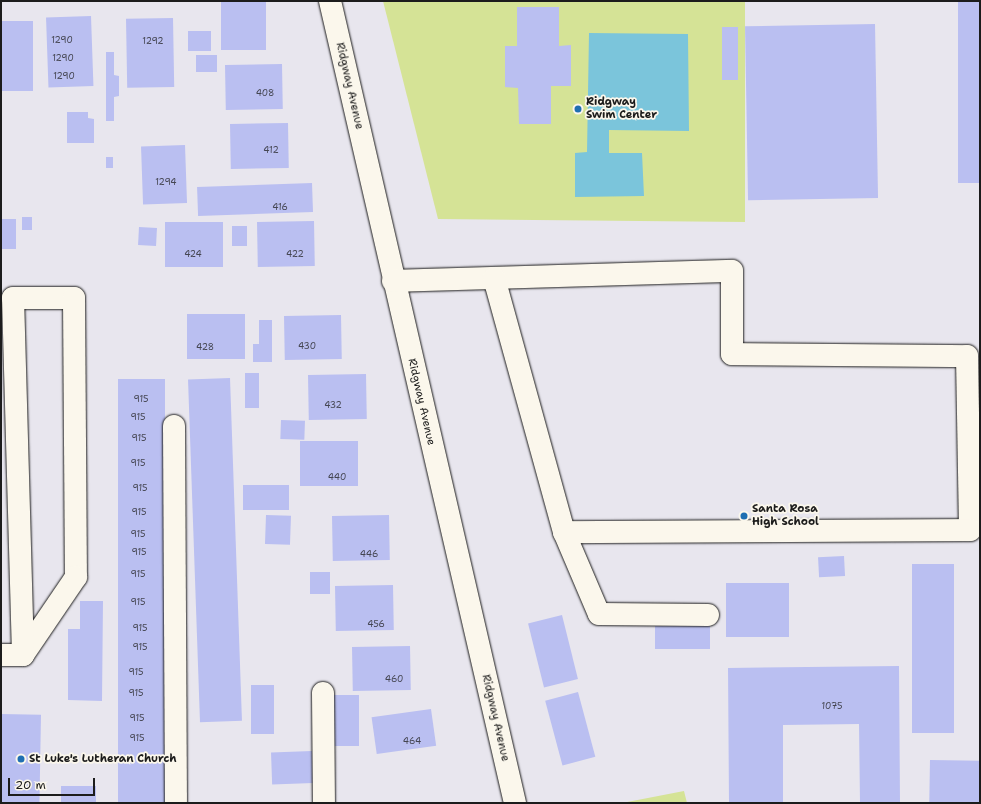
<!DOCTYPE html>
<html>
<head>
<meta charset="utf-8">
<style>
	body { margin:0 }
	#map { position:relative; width:981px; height:804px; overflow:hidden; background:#e8e6ee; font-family:"Shantell Sans",sans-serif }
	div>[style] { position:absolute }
	.green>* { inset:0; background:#d5e396 }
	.water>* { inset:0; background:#7bc5db }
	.building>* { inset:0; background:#babff1; transform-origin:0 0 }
	.roads { filter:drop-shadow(0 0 1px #1c1c1c) drop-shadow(0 0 1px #1c1c1c) }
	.minor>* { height:22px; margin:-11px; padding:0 11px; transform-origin:11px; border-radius:11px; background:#fbf7ec }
	.dots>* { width:11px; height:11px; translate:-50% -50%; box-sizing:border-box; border:2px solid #fbf7ec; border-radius:50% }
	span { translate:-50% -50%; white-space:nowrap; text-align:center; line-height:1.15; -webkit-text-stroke:3.5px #fbf7ec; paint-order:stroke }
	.number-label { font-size:9px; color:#444551 }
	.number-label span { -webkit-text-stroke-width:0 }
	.street-label { font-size:11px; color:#1c1c1c }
	.poi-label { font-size:11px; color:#1c1c1c; font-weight:700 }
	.left { translate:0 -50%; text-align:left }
	.frame { position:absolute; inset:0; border:2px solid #1c1c1c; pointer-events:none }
	.scale { position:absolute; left:8px; top:778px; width:87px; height:18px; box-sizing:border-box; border:2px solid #1c1c1c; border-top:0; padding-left:5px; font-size:12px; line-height:14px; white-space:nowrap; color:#1c1c1c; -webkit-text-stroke:3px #fbf7ec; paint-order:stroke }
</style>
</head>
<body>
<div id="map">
	<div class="green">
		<i style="clip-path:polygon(383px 1px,745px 1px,745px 222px,438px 219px)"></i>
		<i style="clip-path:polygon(684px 791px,687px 803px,622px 803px)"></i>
	</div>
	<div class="water">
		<i style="clip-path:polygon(589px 33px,688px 34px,689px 131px,609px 130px,609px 153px,642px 153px,644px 196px,575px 197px,575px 153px,587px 152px)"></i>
	</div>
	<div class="building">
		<i style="left:221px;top:1px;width:45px;height:49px"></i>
		<i style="left:958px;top:1px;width:22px;height:182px"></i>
		<i style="clip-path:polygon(517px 7px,559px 7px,559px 46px,571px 45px,571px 86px,551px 86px,551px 124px,519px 124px,518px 88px,505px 87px,505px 46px,517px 46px)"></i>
		<i style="left:91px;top:16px;width:70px;height:45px;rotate:88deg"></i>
		<i style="left:173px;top:18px;width:69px;height:47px;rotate:89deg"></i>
		<i style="left:1px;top:21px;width:32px;height:70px"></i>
		<i style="left:875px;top:24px;width:174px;height:130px;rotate:89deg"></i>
		<i style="left:722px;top:27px;width:16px;height:53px"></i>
		<i style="left:188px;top:31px;width:23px;height:20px"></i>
		<i style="clip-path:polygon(106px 52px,114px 52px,114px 75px,119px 76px,119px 96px,114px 97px,114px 121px,106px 121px)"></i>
		<i style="left:196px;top:55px;width:21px;height:17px"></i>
		<i style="left:282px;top:64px;width:45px;height:57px;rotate:89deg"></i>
		<i style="clip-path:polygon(67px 112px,88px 112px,88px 118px,94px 119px,94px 143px,67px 143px)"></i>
		<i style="left:288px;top:123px;width:45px;height:58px;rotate:89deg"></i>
		<i style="left:185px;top:145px;width:58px;height:44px;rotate:88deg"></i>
		<i style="left:106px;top:157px;width:7px;height:11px"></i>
		<i style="left:312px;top:183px;width:29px;height:115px;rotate:88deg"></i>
		<i style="left:22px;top:217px;width:10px;height:13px"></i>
		<i style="left:1px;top:219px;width:15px;height:30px"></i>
		<i style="left:314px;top:221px;width:45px;height:57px;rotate:89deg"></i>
		<i style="left:223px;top:222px;width:45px;height:58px;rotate:90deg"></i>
		<i style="left:232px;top:226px;width:15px;height:20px"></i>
		<i style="left:139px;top:227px;width:18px;height:18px;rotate:3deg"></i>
		<i style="left:245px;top:314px;width:45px;height:58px;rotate:90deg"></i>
		<i style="left:341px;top:315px;width:44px;height:57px;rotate:89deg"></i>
		<i style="clip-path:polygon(259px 320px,272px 320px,272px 362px,253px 362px,253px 344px,259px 344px)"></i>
		<i style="left:245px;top:373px;width:14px;height:35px"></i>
		<i style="left:366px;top:374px;width:45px;height:58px;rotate:89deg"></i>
		<i style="left:230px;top:378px;width:343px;height:42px;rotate:88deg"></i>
		<i style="left:118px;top:379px;width:47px;height:424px"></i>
		<i style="left:281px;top:420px;width:24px;height:19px;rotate:2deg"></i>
		<i style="left:358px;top:441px;width:45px;height:58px;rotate:90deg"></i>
		<i style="left:243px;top:485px;width:46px;height:25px"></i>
		<i style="left:266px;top:515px;width:25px;height:29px;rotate:2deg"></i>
		<i style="left:389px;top:515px;width:45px;height:57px;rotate:89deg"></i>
		<i style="left:844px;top:556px;width:20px;height:26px;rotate:87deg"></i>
		<i style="left:912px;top:564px;width:42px;height:169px"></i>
		<i style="left:310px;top:572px;width:20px;height:22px"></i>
		<i style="left:789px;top:583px;width:54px;height:63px;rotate:90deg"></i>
		<i style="left:393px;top:585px;width:45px;height:58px;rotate:89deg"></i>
		<i style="clip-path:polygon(80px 601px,103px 601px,102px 701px,68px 700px,68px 629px,80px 629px)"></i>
		<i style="left:562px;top:615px;width:66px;height:35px;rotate:76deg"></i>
		<i style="left:655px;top:626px;width:55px;height:23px"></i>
		<i style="left:410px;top:646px;width:44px;height:58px;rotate:89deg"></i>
		<i style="clip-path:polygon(899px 666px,900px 803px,860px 803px,859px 724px,783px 725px,783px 803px,729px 803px,728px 668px)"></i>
		<i style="left:251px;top:685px;width:23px;height:49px"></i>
		<i style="left:578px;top:692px;width:67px;height:34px;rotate:75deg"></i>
		<i style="left:331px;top:695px;width:28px;height:51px"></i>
		<i style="left:431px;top:709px;width:37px;height:60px;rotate:82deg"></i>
		<i style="left:1px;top:714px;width:40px;height:89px;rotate:1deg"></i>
		<i style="left:312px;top:751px;width:32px;height:41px;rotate:88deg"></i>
		<i style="left:930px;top:760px;width:50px;height:43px;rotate:1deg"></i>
		<i style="left:61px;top:786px;width:35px;height:17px"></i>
	</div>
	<div class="roads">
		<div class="minor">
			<i style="left:330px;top:1px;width:823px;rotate:77.01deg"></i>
			<i style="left:393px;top:281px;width:339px;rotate:-1.7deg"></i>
			<i style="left:732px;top:271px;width:83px;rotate:90deg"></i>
			<i style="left:732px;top:354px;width:235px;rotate:0.5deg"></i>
			<i style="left:967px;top:356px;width:174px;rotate:89deg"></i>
			<i style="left:970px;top:530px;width:406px;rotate:179.7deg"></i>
			<i style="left:564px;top:532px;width:263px;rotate:-105.4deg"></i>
			<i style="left:13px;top:298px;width:61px"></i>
			<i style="left:74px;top:298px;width:279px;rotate:89.6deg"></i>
			<i style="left:76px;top:577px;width:94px;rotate:124.2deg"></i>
			<i style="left:23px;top:655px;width:357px;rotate:-91.6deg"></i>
			<i style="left:174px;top:426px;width:377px;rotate:89.7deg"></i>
			<i style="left:564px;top:532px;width:89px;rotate:66.9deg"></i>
			<i style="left:599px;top:614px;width:109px;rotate:0.5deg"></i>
			<i style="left:1px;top:655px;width:22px"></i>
			<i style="left:323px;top:693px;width:110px;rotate:89.5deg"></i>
		</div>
	</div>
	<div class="dots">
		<i style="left:578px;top:109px;background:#1f6fb2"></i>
		<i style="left:744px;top:516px;background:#1f6fb2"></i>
		<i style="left:21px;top:759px;background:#1f6fb2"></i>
	</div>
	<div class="number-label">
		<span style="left:62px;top:40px">1290</span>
		<span style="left:153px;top:41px">1292</span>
		<span style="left:63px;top:58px">1290</span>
		<span style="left:64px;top:76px">1290</span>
		<span style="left:265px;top:93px">408</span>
		<span style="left:271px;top:150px">412</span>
		<span style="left:166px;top:182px">1294</span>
		<span style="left:280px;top:207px">416</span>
		<span style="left:193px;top:254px">424</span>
		<span style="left:295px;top:254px">422</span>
		<span style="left:307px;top:346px">430</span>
		<span style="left:205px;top:347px">428</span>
		<span style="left:141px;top:399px">915</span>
		<span style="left:333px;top:405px">432</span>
		<span style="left:138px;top:417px">915</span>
		<span style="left:139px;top:438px">915</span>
		<span style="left:138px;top:463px">915</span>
		<span style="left:337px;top:477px">440</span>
		<span style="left:140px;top:488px">915</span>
		<span style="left:139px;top:512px">915</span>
		<span style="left:138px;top:534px">915</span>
		<span style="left:139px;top:552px">915</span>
		<span style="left:369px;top:554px">446</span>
		<span style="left:138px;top:574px">915</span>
		<span style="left:138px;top:602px">915</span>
		<span style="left:376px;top:624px">456</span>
		<span style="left:140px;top:628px">915</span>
		<span style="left:140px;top:647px">915</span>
		<span style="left:136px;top:672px">915</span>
		<span style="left:394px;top:679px">460</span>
		<span style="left:136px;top:693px">915</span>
		<span style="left:832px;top:706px">1075</span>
		<span style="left:137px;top:718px">915</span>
		<span style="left:137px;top:738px">915</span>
		<span style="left:412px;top:741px">464</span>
	</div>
	<div class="street-label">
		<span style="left:349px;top:86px;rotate:77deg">Ridgway Avenue</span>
		<span style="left:421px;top:402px;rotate:77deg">Ridgway Avenue</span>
		<span style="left:495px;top:718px;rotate:77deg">Ridgway Avenue</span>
	</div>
	<div class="poi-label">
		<span class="left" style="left:586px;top:109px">Ridgway<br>Swim Center</span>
		<span class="left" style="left:752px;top:516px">Santa Rosa<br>High School</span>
		<span class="left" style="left:29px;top:759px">St Luke's Lutheran Church</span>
	</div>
	<div class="frame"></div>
	<div class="scale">20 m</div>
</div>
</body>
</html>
